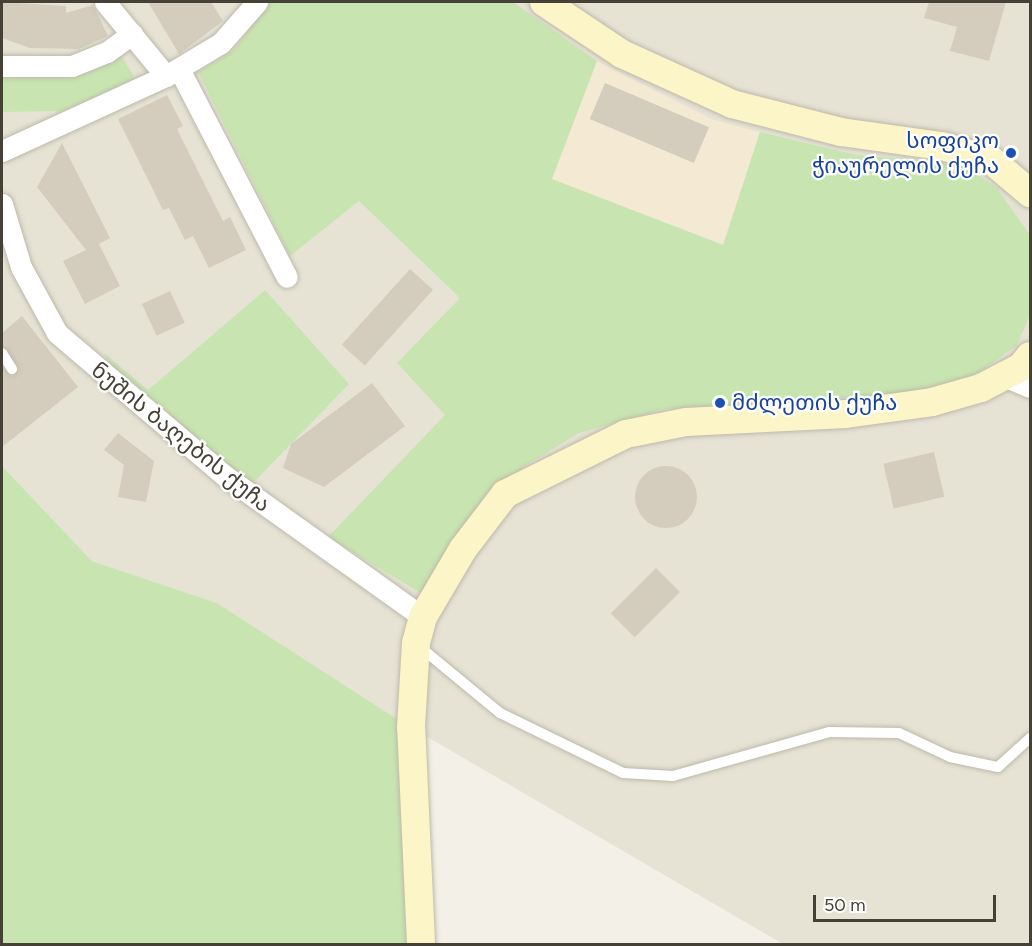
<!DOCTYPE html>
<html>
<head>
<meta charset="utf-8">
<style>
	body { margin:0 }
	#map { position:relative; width:1032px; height:946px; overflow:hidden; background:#f3f0e7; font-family:Figtree,"Noto Sans Georgian",sans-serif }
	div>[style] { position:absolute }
	.residential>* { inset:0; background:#e6e3d5 }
	.commercial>* { inset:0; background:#f4ead3 }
	.green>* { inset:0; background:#c8e5b1 }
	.building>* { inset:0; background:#d4cdbd; transform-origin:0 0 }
	.round { border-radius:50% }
	.roads { filter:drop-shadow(0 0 2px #beb9aa) drop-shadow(0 0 2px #beb9aa) }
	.service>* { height:10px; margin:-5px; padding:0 5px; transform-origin:5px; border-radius:5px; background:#fff }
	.minor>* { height:21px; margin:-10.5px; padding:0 10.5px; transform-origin:10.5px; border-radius:10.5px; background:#fff }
	.secondary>* { height:28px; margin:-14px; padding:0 14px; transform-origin:14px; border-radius:14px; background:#fcf5c7 }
	.dots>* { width:16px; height:16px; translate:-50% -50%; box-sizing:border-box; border:3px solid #fff; border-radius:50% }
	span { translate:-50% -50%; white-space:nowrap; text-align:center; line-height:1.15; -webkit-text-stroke:4.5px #fff; paint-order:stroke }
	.transit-label { font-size:22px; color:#164399 }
	.right { translate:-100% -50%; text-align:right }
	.left { translate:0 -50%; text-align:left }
	.street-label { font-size:22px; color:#454136 }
	.frame { position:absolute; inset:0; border:3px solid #454136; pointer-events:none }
	.scale { position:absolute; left:813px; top:895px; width:183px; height:27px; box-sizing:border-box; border:3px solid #454136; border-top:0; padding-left:8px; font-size:18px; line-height:21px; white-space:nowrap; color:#454136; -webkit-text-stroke:4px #fff; paint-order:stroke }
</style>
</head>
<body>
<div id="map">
	<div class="residential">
		<i style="clip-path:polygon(2px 2px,1030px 2px,1030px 944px,783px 944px,400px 721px,217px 603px,92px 561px,2px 466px)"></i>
	</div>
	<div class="commercial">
		<i style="clip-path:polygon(597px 61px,711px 119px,760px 132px,724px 245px,551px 179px)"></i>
	</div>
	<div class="green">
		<i style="clip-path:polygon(269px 2px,513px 2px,597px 61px,552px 179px,723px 245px,760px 132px,856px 155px,961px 164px,997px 188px,1030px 235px,1030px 315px,1017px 345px,978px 373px,915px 393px,665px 409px,579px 433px,522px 468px,482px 513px,424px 595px,328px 537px,445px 415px,397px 363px,460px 298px,359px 201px,290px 256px,198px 72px,234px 50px)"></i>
		<i style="clip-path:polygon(121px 55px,137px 82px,62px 111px,2px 112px,2px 73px,33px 77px)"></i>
		<i style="clip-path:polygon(265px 290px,349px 384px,250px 486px,119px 376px,103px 352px,148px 390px)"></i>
		<i style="clip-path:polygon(2px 466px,92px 561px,217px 603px,400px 721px,421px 944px,2px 944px)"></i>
	</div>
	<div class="building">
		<i style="clip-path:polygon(2px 2px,66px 6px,66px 13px,93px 5px,108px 36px,79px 49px,30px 48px,2px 38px)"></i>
		<i style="clip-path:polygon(148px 2px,211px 2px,223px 21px,179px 54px)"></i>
		<i style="clip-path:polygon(929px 2px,1006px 2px,989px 61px,950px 51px,957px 27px,924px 18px)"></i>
		<i style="left:605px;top:83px;width:113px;height:39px;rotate:23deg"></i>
		<i style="clip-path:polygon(167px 95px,183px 126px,177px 129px,223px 221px,230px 217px,246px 250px,209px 268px,193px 236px,185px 240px,169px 208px,163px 210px,118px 119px)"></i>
		<i style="clip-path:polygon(62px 143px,110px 238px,99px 244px,120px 286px,85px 304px,63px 261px,86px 250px,37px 187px)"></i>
		<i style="left:410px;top:269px;width:31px;height:102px;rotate:42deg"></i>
		<i style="left:170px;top:291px;width:35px;height:31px;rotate:65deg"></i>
		<i style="clip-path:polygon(22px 316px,78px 387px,2px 447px,2px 366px,12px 376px,19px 369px,2px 346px,2px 333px)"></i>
		<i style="clip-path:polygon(372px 383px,405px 426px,324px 487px,283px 468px,291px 444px)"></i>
		<i style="clip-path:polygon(118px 433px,154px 461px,146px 502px,118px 497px,124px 465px,104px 450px)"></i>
		<i style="left:934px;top:452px;width:46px;height:52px;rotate:77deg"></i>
		<i class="round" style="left:635px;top:466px;width:62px;height:62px"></i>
		<i style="left:656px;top:568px;width:34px;height:64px;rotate:45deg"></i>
	</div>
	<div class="roads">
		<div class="service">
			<i style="left:2px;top:353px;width:19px;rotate:58deg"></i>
			<i style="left:420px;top:647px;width:104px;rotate:39.5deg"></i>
			<i style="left:500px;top:713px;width:137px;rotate:26deg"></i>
			<i style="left:623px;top:773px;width:50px;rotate:3.4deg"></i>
			<i style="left:673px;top:776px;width:163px;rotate:-15.7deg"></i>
			<i style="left:830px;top:732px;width:69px;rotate:0.8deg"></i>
			<i style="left:899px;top:733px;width:56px;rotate:25.2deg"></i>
			<i style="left:950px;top:757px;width:49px;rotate:11.8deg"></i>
			<i style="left:998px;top:767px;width:43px;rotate:-42.2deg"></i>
		</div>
		<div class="minor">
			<i style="left:105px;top:2px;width:96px;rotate:50.5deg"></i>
			<i style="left:2px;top:66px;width:70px"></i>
			<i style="left:72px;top:66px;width:38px;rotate:-22deg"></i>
			<i style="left:107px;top:52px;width:31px;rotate:-36deg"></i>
			<i style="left:179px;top:69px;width:234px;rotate:62.6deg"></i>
			<i style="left:2px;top:151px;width:180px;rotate:-24.6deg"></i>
			<i style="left:166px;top:76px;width:64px;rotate:-31deg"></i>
			<i style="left:221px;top:43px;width:55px;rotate:-48.7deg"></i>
			<i style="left:2px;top:204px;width:66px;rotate:73.2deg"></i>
			<i style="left:21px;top:267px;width:75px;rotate:61.4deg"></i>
			<i style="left:57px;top:333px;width:221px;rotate:40.4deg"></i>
			<i style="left:225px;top:476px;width:243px;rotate:35.5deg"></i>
			<i style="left:1004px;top:376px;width:28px;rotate:23deg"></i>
		</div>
		<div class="secondary">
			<i style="left:544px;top:2px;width:94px;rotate:33.7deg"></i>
			<i style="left:622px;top:54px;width:121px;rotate:24.4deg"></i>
			<i style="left:732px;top:104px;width:113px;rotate:14.4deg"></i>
			<i style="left:841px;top:132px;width:102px;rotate:7.9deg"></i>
			<i style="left:942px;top:146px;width:52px;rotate:16.7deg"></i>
			<i style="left:992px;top:161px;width:50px;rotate:40.1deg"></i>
			<i style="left:421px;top:944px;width:217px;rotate:-92.6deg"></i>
			<i style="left:411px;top:727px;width:84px;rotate:-86.6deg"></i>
			<i style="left:416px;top:643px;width:27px;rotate:-75deg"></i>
			<i style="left:423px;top:617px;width:79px;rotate:-59.5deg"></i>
			<i style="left:463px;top:549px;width:69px;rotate:-52.6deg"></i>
			<i style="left:505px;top:494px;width:135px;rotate:-26.4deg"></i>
			<i style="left:626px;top:434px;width:61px;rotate:-11.3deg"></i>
			<i style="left:686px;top:422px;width:160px;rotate:-2.9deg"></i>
			<i style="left:846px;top:414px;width:87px;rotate:-7.9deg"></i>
			<i style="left:932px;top:402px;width:51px;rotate:-15.9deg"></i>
			<i style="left:981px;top:388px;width:45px;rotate:-27.7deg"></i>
			<i style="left:1021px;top:367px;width:14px;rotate:-51deg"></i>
		</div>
	</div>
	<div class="dots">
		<i style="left:1011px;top:153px;background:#1a4fb4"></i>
		<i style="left:720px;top:403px;background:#1a4fb4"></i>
	</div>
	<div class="transit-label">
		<span class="right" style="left:999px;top:153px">სოფიკო<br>ჭიაურელის ქუჩა</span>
		<span class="left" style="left:732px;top:403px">მძლეთის ქუჩა</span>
	</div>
	<div class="street-label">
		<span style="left:181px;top:437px;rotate:39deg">ნუშის ბაღების ქუჩა</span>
	</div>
	<div class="frame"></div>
	<div class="scale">50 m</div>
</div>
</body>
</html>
